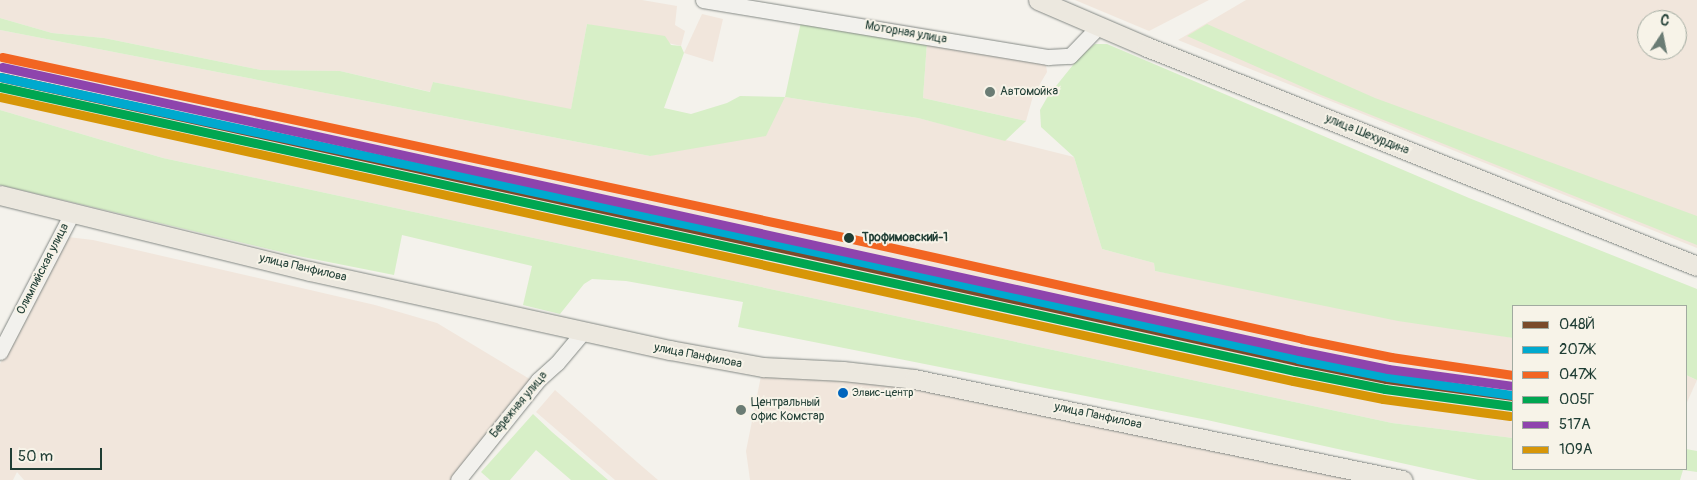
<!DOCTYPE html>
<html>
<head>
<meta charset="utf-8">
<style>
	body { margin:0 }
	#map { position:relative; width:1697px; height:480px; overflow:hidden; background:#f4f2ec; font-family:Pangolin,sans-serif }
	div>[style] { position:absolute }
	.built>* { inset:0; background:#f1e6dc; transform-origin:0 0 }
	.green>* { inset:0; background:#d7efc7 }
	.roads { filter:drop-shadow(0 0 1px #848985) drop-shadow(0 0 1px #848985) }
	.minor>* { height:15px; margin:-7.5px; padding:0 7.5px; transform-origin:7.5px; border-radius:7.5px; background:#f2f1ed }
	.major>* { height:19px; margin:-9.5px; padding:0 9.5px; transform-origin:9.5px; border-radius:9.5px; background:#ece8df }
	.rail-1>* { height:9px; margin:-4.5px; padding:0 4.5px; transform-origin:4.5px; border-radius:4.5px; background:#7a4b2a }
	.rail-2>* { height:9px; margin:-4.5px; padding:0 4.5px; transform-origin:4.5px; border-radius:4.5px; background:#00a9ce }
	.rail-3>* { height:9px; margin:-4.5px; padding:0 4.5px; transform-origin:4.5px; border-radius:4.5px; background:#f26522 }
	.rail-4>* { height:9px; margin:-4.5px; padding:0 4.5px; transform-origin:4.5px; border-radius:4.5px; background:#00a651 }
	.rail-5>* { height:9px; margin:-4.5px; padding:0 4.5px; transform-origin:4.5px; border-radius:4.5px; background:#8e44ad }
	.rail-6>* { height:9px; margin:-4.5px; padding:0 4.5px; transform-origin:4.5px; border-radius:4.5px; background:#d79608 }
	.dots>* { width:14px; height:14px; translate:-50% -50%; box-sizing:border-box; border:2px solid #f7f3e8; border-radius:50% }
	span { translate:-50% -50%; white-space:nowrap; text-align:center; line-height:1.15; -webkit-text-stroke:4px #f7f3e8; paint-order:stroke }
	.bus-label { font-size:11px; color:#1f3d34 }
	.left { translate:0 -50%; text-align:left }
	.street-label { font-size:12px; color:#1f3d34 }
	.poi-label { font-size:12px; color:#1f3d34 }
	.stop-label { font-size:12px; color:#1f3d34; font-weight:700 }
	.legend { position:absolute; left:1512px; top:305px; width:175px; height:165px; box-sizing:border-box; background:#f7f3e8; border:1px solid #a1aaa0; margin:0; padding:6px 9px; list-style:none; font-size:15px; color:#1f3d34 }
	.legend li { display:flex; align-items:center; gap:10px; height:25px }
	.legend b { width:25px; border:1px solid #a1aaa0 }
	.north { position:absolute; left:1637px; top:10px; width:50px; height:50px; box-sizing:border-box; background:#f7f3e8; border:1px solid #a1aaa0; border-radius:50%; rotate:11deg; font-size:14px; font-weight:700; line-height:20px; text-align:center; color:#1f3d34 }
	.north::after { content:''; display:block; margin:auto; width:18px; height:22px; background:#6a7c74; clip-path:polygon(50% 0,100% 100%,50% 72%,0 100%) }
	.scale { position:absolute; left:10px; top:448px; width:92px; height:22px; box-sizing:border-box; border:2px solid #1f3d34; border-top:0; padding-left:6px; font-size:15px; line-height:18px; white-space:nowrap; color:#1f3d34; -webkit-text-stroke:4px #f7f3e8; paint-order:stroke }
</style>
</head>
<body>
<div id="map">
	<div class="built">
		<i style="clip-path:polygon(0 0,642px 0,677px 6px,675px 25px,685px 31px,681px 46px,587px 24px,571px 110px,433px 82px,431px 92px,340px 71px,261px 70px,104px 38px,52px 33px,0 18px)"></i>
		<i style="clip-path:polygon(1075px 0,1209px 0,1149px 31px)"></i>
		<i style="clip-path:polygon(evenodd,1246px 0,1697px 0,1697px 248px,1178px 40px,1246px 0,1647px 20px,1677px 20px,1677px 50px,1647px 50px,1647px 20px)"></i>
		<i style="clip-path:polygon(702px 14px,723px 19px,713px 62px,684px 53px)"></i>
		<i style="clip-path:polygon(0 30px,650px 156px,785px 97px,918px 118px,1074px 157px,1102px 249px,1154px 263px,1155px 271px,1513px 338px,1513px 438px,1392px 423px,163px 158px,0 110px)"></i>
		<i style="clip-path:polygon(927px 42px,1039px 60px,1046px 65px,1047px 72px,1033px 96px,1026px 121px,923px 98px)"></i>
		<i style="clip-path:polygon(68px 237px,93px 240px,375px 305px,437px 323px,533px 381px,453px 480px,24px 480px,17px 472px,13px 480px,0 480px,0 364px)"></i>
		<i style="left:1686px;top:375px;width:12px;height:74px;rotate:24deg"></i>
		<i style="clip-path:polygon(761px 376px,897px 384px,1355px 480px,750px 480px,746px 451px)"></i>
		<i style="clip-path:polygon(555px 390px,637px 462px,658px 480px,615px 480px,536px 412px)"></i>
	</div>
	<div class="green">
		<i style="clip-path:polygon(0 18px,52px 33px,104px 38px,261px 70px,340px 71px,430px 92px,433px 82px,571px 109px,587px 24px,665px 36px,671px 45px,681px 46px,684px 53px,664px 108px,691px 114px,727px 103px,740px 96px,785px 97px,801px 22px,927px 42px,923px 98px,1026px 121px,1005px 141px,918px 118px,785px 97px,766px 136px,650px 156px,0 30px)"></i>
		<i style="clip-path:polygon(1207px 24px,1375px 98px,1697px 216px,1697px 245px,1321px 95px,1187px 36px)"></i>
		<i style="clip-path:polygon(1095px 44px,1107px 44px,1469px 198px,1697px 289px,1697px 380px,1686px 375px,1686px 306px,1513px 306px,1513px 338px,1398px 321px,1155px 271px,1154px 263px,1102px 249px,1074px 157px,1041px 127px,1040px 110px,1048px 96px,1081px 55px)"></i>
		<i style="clip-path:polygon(0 110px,163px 158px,1392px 423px,1513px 438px,1513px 469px,1686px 469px,1686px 449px,1697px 451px,1697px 472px,1683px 470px,1680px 480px,1478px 480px,1207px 420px,738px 327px,743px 302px,626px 281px,592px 279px,584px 284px,560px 314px,523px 305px,532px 266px,402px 235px,394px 275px,298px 256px,0 185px)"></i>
		<i style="clip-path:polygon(533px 414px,552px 432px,608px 480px,571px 480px,536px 450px,510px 480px,490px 480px,481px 472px)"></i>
	</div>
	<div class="roads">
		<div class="minor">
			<i style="left:703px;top:0;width:350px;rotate:9.4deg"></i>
			<i style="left:1048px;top:57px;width:22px;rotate:-3deg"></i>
			<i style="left:1070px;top:56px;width:40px;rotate:-46deg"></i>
			<i style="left:0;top:352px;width:157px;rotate:-62.6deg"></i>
			<i style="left:458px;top:480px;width:128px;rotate:-51.3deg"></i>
			<i style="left:538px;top:380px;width:25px;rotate:-42deg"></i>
			<i style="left:557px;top:363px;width:40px;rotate:-50deg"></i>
		</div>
		<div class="major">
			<i style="left:1038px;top:0;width:119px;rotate:23.3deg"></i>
			<i style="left:1147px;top:47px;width:592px;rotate:21.71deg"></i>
			<i style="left:0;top:195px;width:319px;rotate:13.8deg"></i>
			<i style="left:310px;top:271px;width:369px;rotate:12.4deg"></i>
			<i style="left:670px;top:350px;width:95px;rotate:10.4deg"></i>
			<i style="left:763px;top:367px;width:80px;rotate:2.9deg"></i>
			<i style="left:843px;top:371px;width:71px;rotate:6.4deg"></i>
			<i style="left:914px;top:379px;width:499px;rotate:11.7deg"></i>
		</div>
	</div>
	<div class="rail-1">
		<i style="left:0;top:77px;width:1328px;rotate:12.35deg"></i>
		<i style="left:1297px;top:361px;width:91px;rotate:11.4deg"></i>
		<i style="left:1386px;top:379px;width:128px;rotate:7.6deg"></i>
	</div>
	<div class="rail-2">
		<i style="left:0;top:77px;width:863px;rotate:12.1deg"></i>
		<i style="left:844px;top:258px;width:465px;rotate:12.5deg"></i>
		<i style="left:1298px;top:359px;width:92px;rotate:11.3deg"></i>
		<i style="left:1388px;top:377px;width:125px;rotate:8.3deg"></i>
	</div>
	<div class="rail-3">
		<i style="left:2px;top:57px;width:865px;rotate:12.08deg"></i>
		<i style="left:848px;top:238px;width:465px;rotate:12.5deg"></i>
		<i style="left:1302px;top:339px;width:91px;rotate:11.4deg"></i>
		<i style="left:1391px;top:357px;width:123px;rotate:8.4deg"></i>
	</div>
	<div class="rail-4">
		<i style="left:0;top:87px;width:1326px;rotate:12.37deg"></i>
		<i style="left:1295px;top:371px;width:92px;rotate:11.3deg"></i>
		<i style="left:1385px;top:389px;width:128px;rotate:7.6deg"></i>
	</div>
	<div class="rail-5">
		<i style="left:2px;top:67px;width:1328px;rotate:12.35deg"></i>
		<i style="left:1299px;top:351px;width:91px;rotate:11.4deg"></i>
		<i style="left:1388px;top:369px;width:126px;rotate:7.7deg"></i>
	</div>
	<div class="rail-6">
		<i style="left:0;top:97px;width:1324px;rotate:12.39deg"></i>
		<i style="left:1293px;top:381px;width:92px;rotate:11.3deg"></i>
		<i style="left:1383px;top:399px;width:128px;rotate:7.6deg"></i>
	</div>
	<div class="dots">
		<i style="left:990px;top:92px;background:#6a7c74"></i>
		<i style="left:849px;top:238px;background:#1f3d34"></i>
		<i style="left:843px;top:393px;background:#0065bd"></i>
		<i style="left:741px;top:410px;background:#6a7c74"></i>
	</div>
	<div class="bus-label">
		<span class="left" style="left:852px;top:393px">Элвис-центр</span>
	</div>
	<div class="street-label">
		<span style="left:906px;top:33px;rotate:10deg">Моторная улица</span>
		<span style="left:1367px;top:135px;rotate:22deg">улица Шехурдина</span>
		<span style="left:303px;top:268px;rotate:13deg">улица Панфилова</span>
		<span style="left:43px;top:269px;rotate:-63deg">Олимпийская улица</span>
		<span style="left:698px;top:356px;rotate:11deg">улица Панфилова</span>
		<span style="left:519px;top:405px;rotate:-50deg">Бережная улица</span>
		<span style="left:1098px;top:416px;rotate:12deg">улица Панфилова</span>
	</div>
	<div class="poi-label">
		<span class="left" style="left:1000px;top:92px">Автомойка</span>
		<span class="left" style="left:751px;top:410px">Центральный<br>офис Комстар</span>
	</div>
	<div class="stop-label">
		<span class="left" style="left:862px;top:238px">Трофимовский-1</span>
	</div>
	<ul class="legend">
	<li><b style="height:6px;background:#7a4b2a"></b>048Й</li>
	<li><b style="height:6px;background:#00a9ce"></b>207Ж</li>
	<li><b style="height:6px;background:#f26522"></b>047Ж</li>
	<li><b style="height:6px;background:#00a651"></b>005Г</li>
	<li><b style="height:6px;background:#8e44ad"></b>517А</li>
	<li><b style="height:6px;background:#d79608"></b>109А</li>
	</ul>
	<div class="north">С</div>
	<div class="scale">50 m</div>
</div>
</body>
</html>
